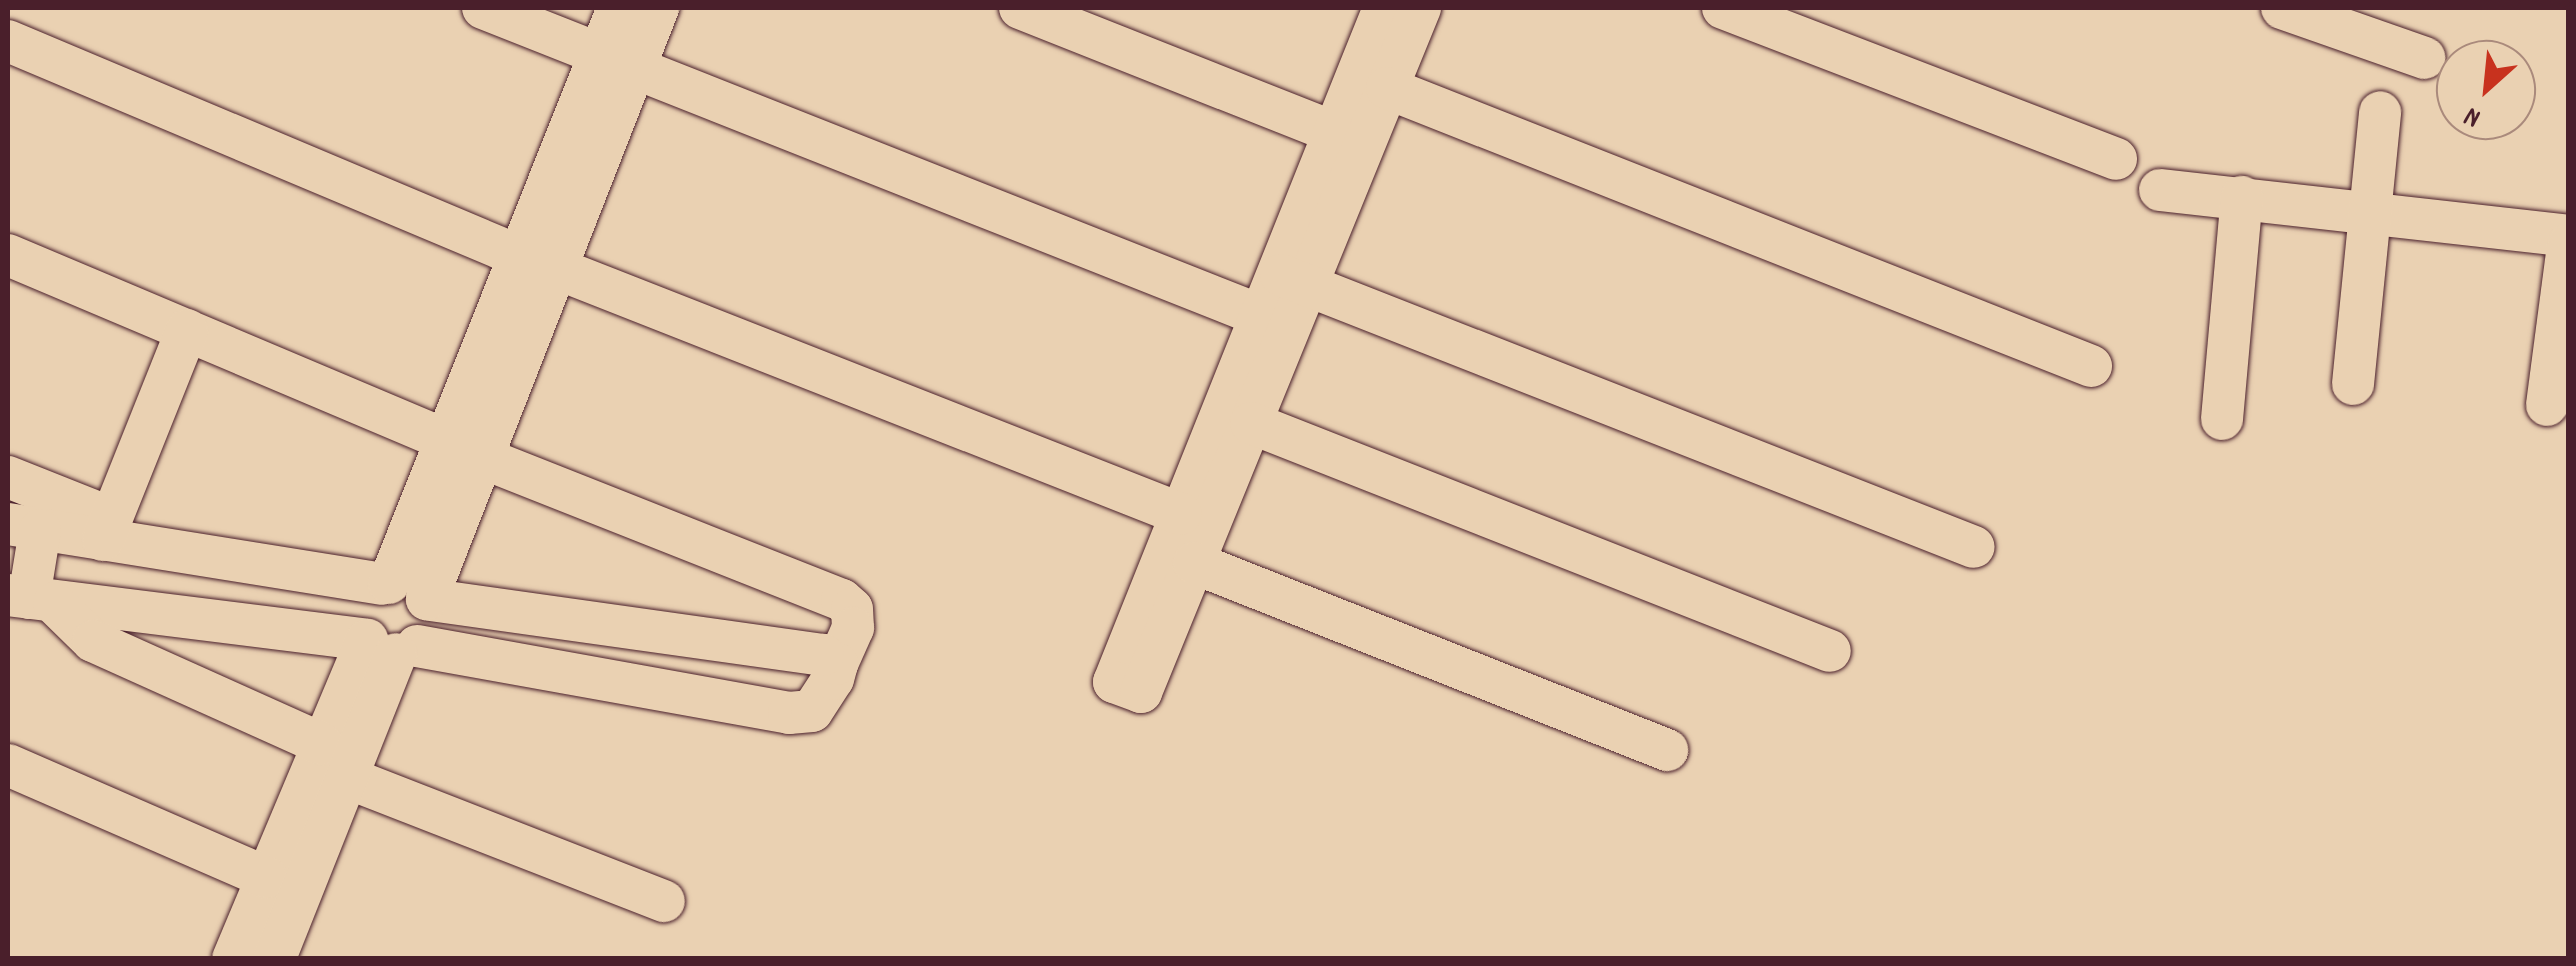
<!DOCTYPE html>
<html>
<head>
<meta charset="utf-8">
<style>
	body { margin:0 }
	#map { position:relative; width:2576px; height:966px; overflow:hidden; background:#ead1b2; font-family:Dekko,sans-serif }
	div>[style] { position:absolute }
	.roads { filter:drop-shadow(0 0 2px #4a1f2b) drop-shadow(0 0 2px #4a1f2b) }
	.minor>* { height:42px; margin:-21px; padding:0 21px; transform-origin:21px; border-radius:21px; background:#ead1b2 }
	span { translate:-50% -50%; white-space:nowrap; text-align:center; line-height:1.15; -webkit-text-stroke:10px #ead1b2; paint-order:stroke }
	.frame { position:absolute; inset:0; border:10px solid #4a1f2b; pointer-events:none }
	.north { position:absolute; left:2436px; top:40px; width:100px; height:100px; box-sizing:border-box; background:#ead1b2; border:2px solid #aa8a7c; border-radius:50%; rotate:207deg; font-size:28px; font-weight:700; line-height:40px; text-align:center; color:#4a1f2b }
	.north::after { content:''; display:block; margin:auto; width:35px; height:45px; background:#c8321e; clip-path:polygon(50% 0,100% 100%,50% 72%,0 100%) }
</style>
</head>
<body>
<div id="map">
	<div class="roads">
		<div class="minor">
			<i style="left:483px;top:8px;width:835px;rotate:21.58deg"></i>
			<i style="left:1020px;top:8px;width:337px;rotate:21.6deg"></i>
			<i style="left:1384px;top:8px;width:726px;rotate:111.83deg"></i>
			<i style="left:1114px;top:682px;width:29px;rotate:20deg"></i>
			<i style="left:1141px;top:692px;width:739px;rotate:-67.81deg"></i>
			<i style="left:1723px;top:8px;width:421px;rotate:21deg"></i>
			<i style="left:2282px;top:8px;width:151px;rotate:19.3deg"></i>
			<i style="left:8px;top:41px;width:554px;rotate:22.82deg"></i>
			<i style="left:1387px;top:88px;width:757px;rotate:21.55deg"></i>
			<i style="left:2160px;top:190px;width:411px;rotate:6.4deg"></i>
			<i style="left:8px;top:255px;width:475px;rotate:22.9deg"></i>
			<i style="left:558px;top:269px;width:669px;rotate:21.47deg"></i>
			<i style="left:1281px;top:275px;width:744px;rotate:21.43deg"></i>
			<i style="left:2353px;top:384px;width:273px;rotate:-84.3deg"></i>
			<i style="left:2547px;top:405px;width:161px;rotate:-82.5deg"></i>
			<i style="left:2222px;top:419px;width:223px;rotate:-84.9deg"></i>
			<i style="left:1251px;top:423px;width:622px;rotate:21.49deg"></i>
			<i style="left:483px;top:458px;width:386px;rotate:21.6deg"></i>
			<i style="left:842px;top:600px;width:13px;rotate:42deg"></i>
			<i style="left:852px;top:609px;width:19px;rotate:87deg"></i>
			<i style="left:853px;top:628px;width:39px;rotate:114deg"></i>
			<i style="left:8px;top:477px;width:111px;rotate:21.7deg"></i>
			<i style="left:8px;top:524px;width:378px;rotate:9.1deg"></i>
			<i style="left:103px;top:540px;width:226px;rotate:-68.2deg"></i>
			<i style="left:1194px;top:563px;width:509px;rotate:21.57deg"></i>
			<i style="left:389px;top:583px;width:619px;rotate:-68.28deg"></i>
			<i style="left:8px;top:595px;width:362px;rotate:7.1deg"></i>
			<i style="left:367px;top:640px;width:345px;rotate:112.8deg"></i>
			<i style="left:29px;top:598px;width:69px;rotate:-80.8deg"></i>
			<i style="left:54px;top:603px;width:54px;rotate:44.3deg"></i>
			<i style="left:93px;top:641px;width:251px;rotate:24.2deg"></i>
			<i style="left:417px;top:646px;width:378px;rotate:10.2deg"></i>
			<i style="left:789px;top:713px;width:23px;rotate:-5deg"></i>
			<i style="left:812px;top:711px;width:38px;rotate:-57deg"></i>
			<i style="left:833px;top:679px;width:16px;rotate:-75deg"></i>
			<i style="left:837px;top:664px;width:17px;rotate:-147deg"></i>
			<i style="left:823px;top:655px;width:400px;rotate:-172deg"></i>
			<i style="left:427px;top:599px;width:635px;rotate:-68.65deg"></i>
			<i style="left:8px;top:765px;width:281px;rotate:23.5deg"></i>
			<i style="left:348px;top:778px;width:339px;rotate:21.3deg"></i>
			<i style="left:275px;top:958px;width:327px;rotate:-68.3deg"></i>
		</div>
	</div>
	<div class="frame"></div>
	<div class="north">N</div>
</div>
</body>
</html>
